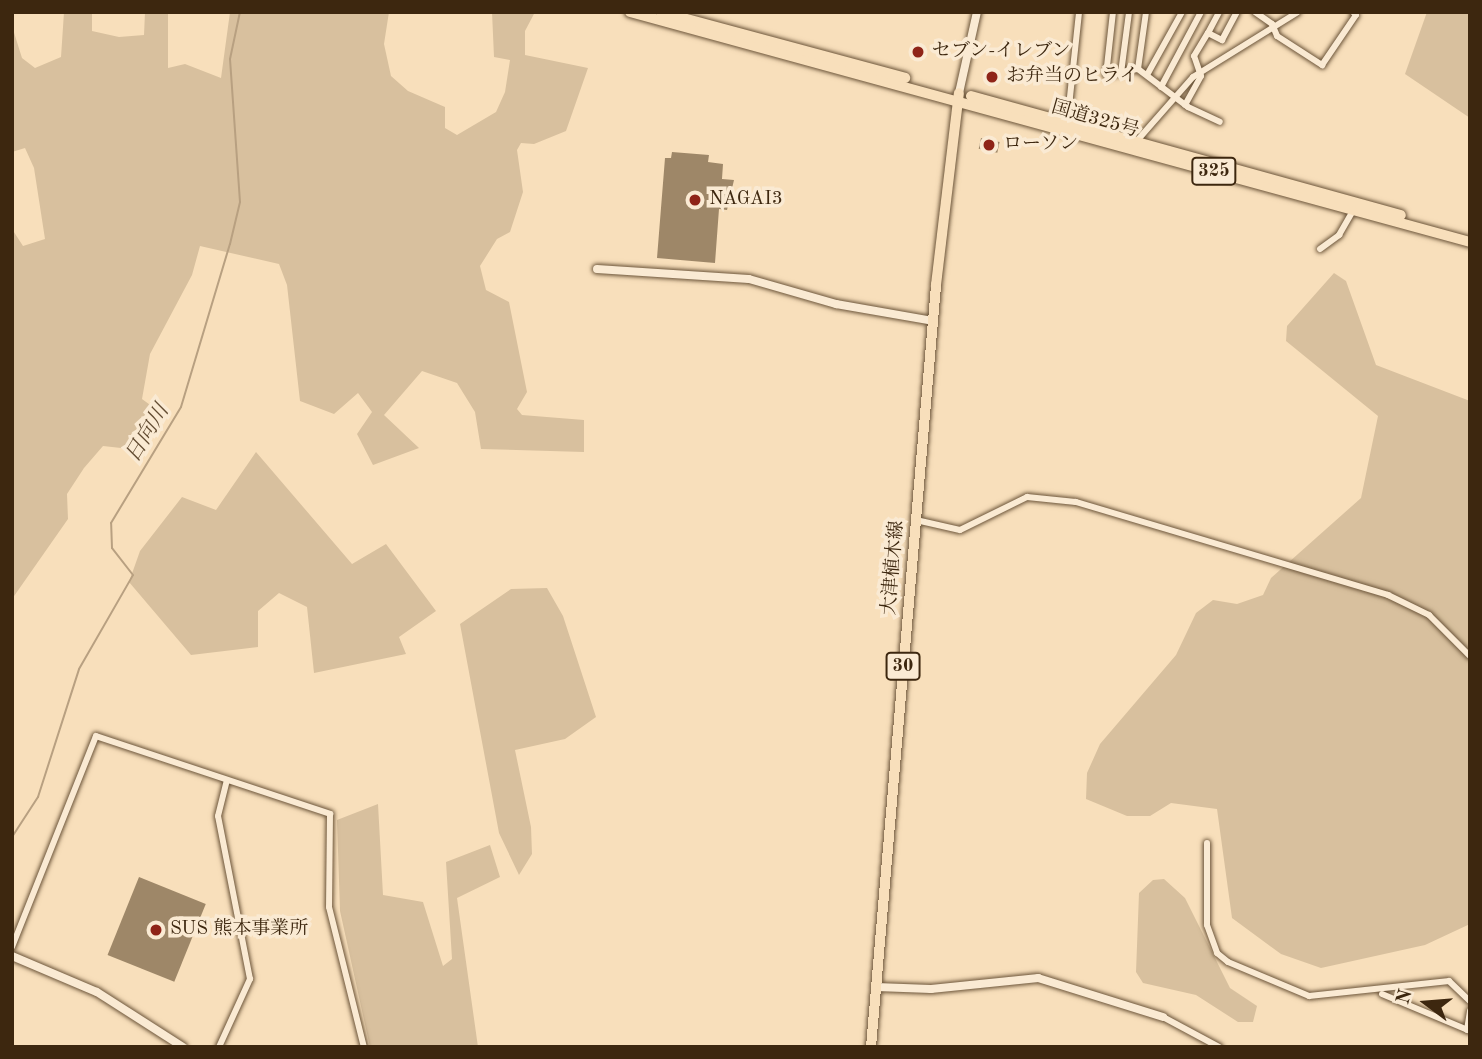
<!DOCTYPE html>
<html>
<head>
<meta charset="utf-8">
<style>
	body { margin:0 }
	#map { position:relative; width:1482px; height:1059px; overflow:hidden; background:#f8dfbb; font-family:"Old Standard TT","Noto Serif JP",serif }
	div>[style] { position:absolute }
	.green>* { inset:0; background:#d8c09e }
	.stream>* { height:2px; margin:-1px; padding:0 1px; transform-origin:1px; border-radius:1px; background:#b8a081 }
	.building>* { inset:0; background:#9e8768; transform-origin:0 0 }
	.roads { filter:drop-shadow(0 0 2px #6c553a) drop-shadow(0 0 2px #6c553a) }
	.minor>* { height:6px; margin:-3px; padding:0 3px; transform-origin:3px; border-radius:3px; background:#faead3 }
	.tertiary>* { height:8px; margin:-4px; padding:0 4px; transform-origin:4px; border-radius:4px; background:#faead3 }
	.primary>* { height:10px; margin:-5px; padding:0 5px; transform-origin:5px; border-radius:5px; background:#f8dfbb }
	.trunk>* { height:10px; margin:-5px; padding:0 5px; transform-origin:5px; border-radius:5px; background:#f8dfbb }
	.dots>* { width:19px; height:19px; translate:-50% -50%; box-sizing:border-box; border:4px solid #faead3; border-radius:50% }
	span { translate:-50% -50%; white-space:nowrap; text-align:center; line-height:1.15; -webkit-text-stroke:7px #faead3; paint-order:stroke }
	.shield-label span { padding:2px 5px; background:#faead3; border:2px solid; border-radius:5px; -webkit-text-stroke-width:0 }
	.shield-label { font-size:18px; color:#3d270f; font-weight:700 }
	.poi-label { font-size:19px; color:#3d270f }
	.left { translate:0 -50%; text-align:left }
	.street-label { font-size:19px; color:#3d270f }
	.water-label { font-size:21px; color:#624b31; font-style:italic }
	.frame { position:absolute; inset:0; border:14px solid #3d270f; pointer-events:none }
	.north { position:absolute; left:1391px; top:968px; width:70px; height:70px; -webkit-text-stroke:5px #faead3; paint-order:stroke; rotate:286deg; font-size:19px; font-weight:700; line-height:28px; text-align:center; color:#3d270f }
	.north::after { content:''; display:block; margin:auto; width:24px; height:32px; background:#3d270f; clip-path:polygon(50% 0,100% 100%,50% 72%,0 100%) }
</style>
</head>
<body>
<div id="map">
	<div class="green">
		<i style="clip-path:polygon(64px 12px,92px 12px,92px 31px,119px 37px,144px 35px,145px 12px,168px 12px,168px 68px,185px 64px,221px 78px,230px 12px,389px 12px,384px 44px,391px 76px,408px 91px,445px 107px,445px 128px,457px 135px,496px 112px,505px 92px,510px 60px,494px 57px,492px 12px,535px 12px,525px 31px,525px 55px,588px 68px,566px 131px,534px 144px,521px 143px,517px 150px,523px 192px,510px 232px,497px 239px,480px 266px,486px 290px,509px 302px,527px 392px,517px 409px,522px 415px,584px 420px,584px 452px,481px 449px,475px 412px,457px 383px,422px 371px,384px 415px,419px 448px,373px 465px,357px 434px,372px 412px,358px 393px,334px 414px,300px 401px,287px 285px,279px 264px,200px 246px,192px 275px,150px 354px,142px 399px,157px 410px,157px 427px,121px 448px,103px 446px,84px 468px,67px 494px,68px 519px,12px 599px,12px 229px,23px 246px,45px 239px,34px 168px,25px 148px,12px 152px,12px 26px,22px 58px,35px 68px,61px 57px)"></i>
		<i style="clip-path:polygon(1427px 12px,1470px 12px,1470px 118px,1405px 74px)"></i>
		<i style="clip-path:polygon(1334px 273px,1346px 281px,1376px 365px,1470px 401px,1470px 924px,1425px 945px,1321px 968px,1281px 954px,1232px 918px,1217px 809px,1171px 803px,1150px 816px,1127px 816px,1086px 799px,1087px 773px,1100px 744px,1176px 655px,1196px 613px,1213px 600px,1237px 604px,1263px 595px,1271px 578px,1361px 498px,1378px 416px,1286px 341px,1287px 326px)"></i>
		<i style="clip-path:polygon(256px 452px,352px 564px,386px 544px,436px 611px,399px 637px,406px 654px,314px 673px,307px 607px,279px 593px,258px 611px,258px 647px,191px 655px,129px 582px,140px 551px,182px 497px,216px 510px)"></i>
		<i style="clip-path:polygon(547px 588px,563px 616px,596px 717px,565px 739px,515px 750px,531px 827px,532px 854px,519px 875px,499px 833px,460px 624px,511px 589px)"></i>
		<i style="clip-path:polygon(378px 804px,383px 895px,423px 902px,443px 966px,452px 959px,446px 862px,490px 845px,500px 877px,457px 898px,478px 1047px,370px 1047px,340px 911px,337px 820px)"></i>
		<i style="clip-path:polygon(1164px 879px,1185px 898px,1230px 988px,1257px 1006px,1253px 1022px,1238px 1022px,1196px 995px,1143px 983px,1136px 972px,1139px 893px,1153px 880px)"></i>
	</div>
	<div class="stream">
		<i style="left:12px;top:837px;width:48px;rotate:-57deg"></i>
		<i style="left:38px;top:797px;width:134px;rotate:-72.2deg"></i>
		<i style="left:79px;top:669px;width:108px;rotate:-60.1deg"></i>
		<i style="left:133px;top:575px;width:34px;rotate:-128deg"></i>
		<i style="left:112px;top:548px;width:25px;rotate:-92deg"></i>
		<i style="left:111px;top:523px;width:135px;rotate:-58.9deg"></i>
		<i style="left:181px;top:407px;width:170px;rotate:-73.3deg"></i>
		<i style="left:230px;top:244px;width:43px;rotate:-76.6deg"></i>
		<i style="left:240px;top:202px;width:143px;rotate:-94deg"></i>
		<i style="left:230px;top:59px;width:48px;rotate:-78deg"></i>
	</div>
	<div class="building">
		<i style="left:981px;top:138px;width:19px;height:11px;rotate:12deg"></i>
		<i style="clip-path:polygon(672px 152px,709px 155px,708px 162px,723px 164px,722px 179px,734px 180px,727px 210px,719px 209px,715px 263px,657px 258px,665px 158px,671px 158px)"></i>
		<i style="left:139px;top:877px;width:72px;height:84px;rotate:22deg"></i>
	</div>
	<div class="roads">
		<div class="minor">
			<i style="left:1113px;top:12px;width:63px;rotate:96.3deg"></i>
			<i style="left:1106px;top:75px;width:33px;rotate:-11deg"></i>
			<i style="left:1138px;top:69px;width:63px;rotate:37.2deg"></i>
			<i style="left:1188px;top:107px;width:35px;rotate:25deg"></i>
			<i style="left:1255px;top:12px;width:21px;rotate:35deg"></i>
			<i style="left:1272px;top:24px;width:13px;rotate:67deg"></i>
			<i style="left:1277px;top:36px;width:54px;rotate:32.8deg"></i>
			<i style="left:1322px;top:65px;width:60px;rotate:-55.8deg"></i>
			<i style="left:1356px;top:15px;width:4px;rotate:-135deg"></i>
			<i style="left:1208px;top:33px;width:24px;rotate:-62deg"></i>
			<i style="left:1138px;top:69px;width:58px;rotate:-82deg"></i>
			<i style="left:1121px;top:73px;width:62px;rotate:-82.5deg"></i>
			<i style="left:1147px;top:75px;width:72px;rotate:-60.9deg"></i>
			<i style="left:1161px;top:87px;width:85px;rotate:-61.9deg"></i>
			<i style="left:1185px;top:105px;width:33px;rotate:-61deg"></i>
			<i style="left:1201px;top:76px;width:21px;rotate:-109deg"></i>
			<i style="left:1194px;top:56px;width:27px;rotate:-59deg"></i>
			<i style="left:1208px;top:33px;width:16px;rotate:27deg"></i>
			<i style="left:1222px;top:40px;width:32px;rotate:-62deg"></i>
			<i style="left:1067px;top:125px;width:114px;rotate:-83.9deg"></i>
			<i style="left:1135px;top:143px;width:88px;rotate:-48.7deg"></i>
			<i style="left:1193px;top:77px;width:123px;rotate:-31.8deg"></i>
			<i style="left:1320px;top:249px;width:24px;rotate:-36deg"></i>
			<i style="left:1339px;top:235px;width:30px;rotate:-60deg"></i>
			<i style="left:916px;top:520px;width:45px;rotate:12.8deg"></i>
			<i style="left:960px;top:530px;width:75px;rotate:-26.2deg"></i>
			<i style="left:1027px;top:497px;width:49px;rotate:5.8deg"></i>
			<i style="left:1076px;top:502px;width:326px;rotate:16.6deg"></i>
			<i style="left:1388px;top:595px;width:46px;rotate:26deg"></i>
			<i style="left:1429px;top:615px;width:58px;rotate:45deg"></i>
			<i style="left:1207px;top:843px;width:82px;rotate:90deg"></i>
			<i style="left:1207px;top:925px;width:30px;rotate:70deg"></i>
			<i style="left:1217px;top:953px;width:14px;rotate:39deg"></i>
			<i style="left:1228px;top:962px;width:88px;rotate:22.8deg"></i>
			<i style="left:1309px;top:996px;width:141px;rotate:-6.1deg"></i>
			<i style="left:1449px;top:981px;width:29px;rotate:44deg"></i>
			<i style="left:12px;top:947px;width:227px;rotate:-68.3deg"></i>
			<i style="left:96px;top:736px;width:247px;rotate:18.4deg"></i>
			<i style="left:330px;top:814px;width:93px;rotate:90.6deg"></i>
			<i style="left:329px;top:907px;width:144px;rotate:76deg"></i>
			<i style="left:1382px;top:994px;width:95px;rotate:22.8deg"></i>
			<i style="left:1163px;top:1017px;width:64px;rotate:28.2deg"></i>
			<i style="left:1467px;top:1030px;width:20px;rotate:-81deg"></i>
			<i style="left:219px;top:1047px;width:75px;rotate:-65.5deg"></i>
			<i style="left:250px;top:979px;width:166px;rotate:-101.1deg"></i>
			<i style="left:218px;top:816px;width:36px;rotate:-76deg"></i>
		</div>
		<div class="tertiary">
			<i style="left:959px;top:93px;width:83px;rotate:-77.5deg"></i>
			<i style="left:597px;top:269px;width:152px;rotate:3.8deg"></i>
			<i style="left:749px;top:279px;width:91px;rotate:16deg"></i>
			<i style="left:836px;top:304px;width:98px;rotate:9.9deg"></i>
			<i style="left:12px;top:956px;width:92px;rotate:23deg"></i>
			<i style="left:97px;top:992px;width:102px;rotate:32.6deg"></i>
			<i style="left:876px;top:987px;width:55px;rotate:2.1deg"></i>
			<i style="left:931px;top:989px;width:108px;rotate:-5.9deg"></i>
			<i style="left:1038px;top:978px;width:131px;rotate:17.3deg"></i>
		</div>
		<div class="primary">
			<i style="left:871px;top:1047px;width:765px;rotate:-85.12deg"></i>
			<i style="left:936px;top:285px;width:193px;rotate:-83.2deg"></i>
		</div>
		<div class="trunk">
			<i style="left:630px;top:12px;width:871px;rotate:15.31deg"></i>
			<i style="left:661px;top:12px;width:253px;rotate:15.1deg"></i>
			<i style="left:971px;top:96px;width:446px;rotate:15.5deg"></i>
		</div>
	</div>
	<div class="dots">
		<i style="left:918px;top:52px;background:#8f2418"></i>
		<i style="left:992px;top:77px;background:#8f2418"></i>
		<i style="left:989px;top:145px;background:#8f2418"></i>
		<i style="left:695px;top:200px;background:#8f2418"></i>
		<i style="left:156px;top:930px;background:#8f2418"></i>
	</div>
	<div class="shield-label">
		<span style="left:1214px;top:171px">325</span>
		<span style="left:903px;top:666px">30</span>
	</div>
	<div class="poi-label">
		<span class="left" style="left:932px;top:52px">セブン-イレブン</span>
		<span class="left" style="left:1006px;top:77px">お弁当のヒライ</span>
		<span class="left" style="left:1003px;top:145px">ローソン</span>
		<span class="left" style="left:709px;top:200px">NAGAI3</span>
		<span class="left" style="left:170px;top:930px">SUS 熊本事業所</span>
	</div>
	<div class="street-label">
		<span style="left:1095px;top:120px;rotate:16deg">国道325号</span>
		<span style="left:894px;top:568px;rotate:-85deg">大津植木線</span>
	</div>
	<div class="water-label">
		<span style="left:148px;top:434px;rotate:-59deg">日向川</span>
	</div>
	<div class="frame"></div>
	<div class="north">N</div>
</div>
</body>
</html>
